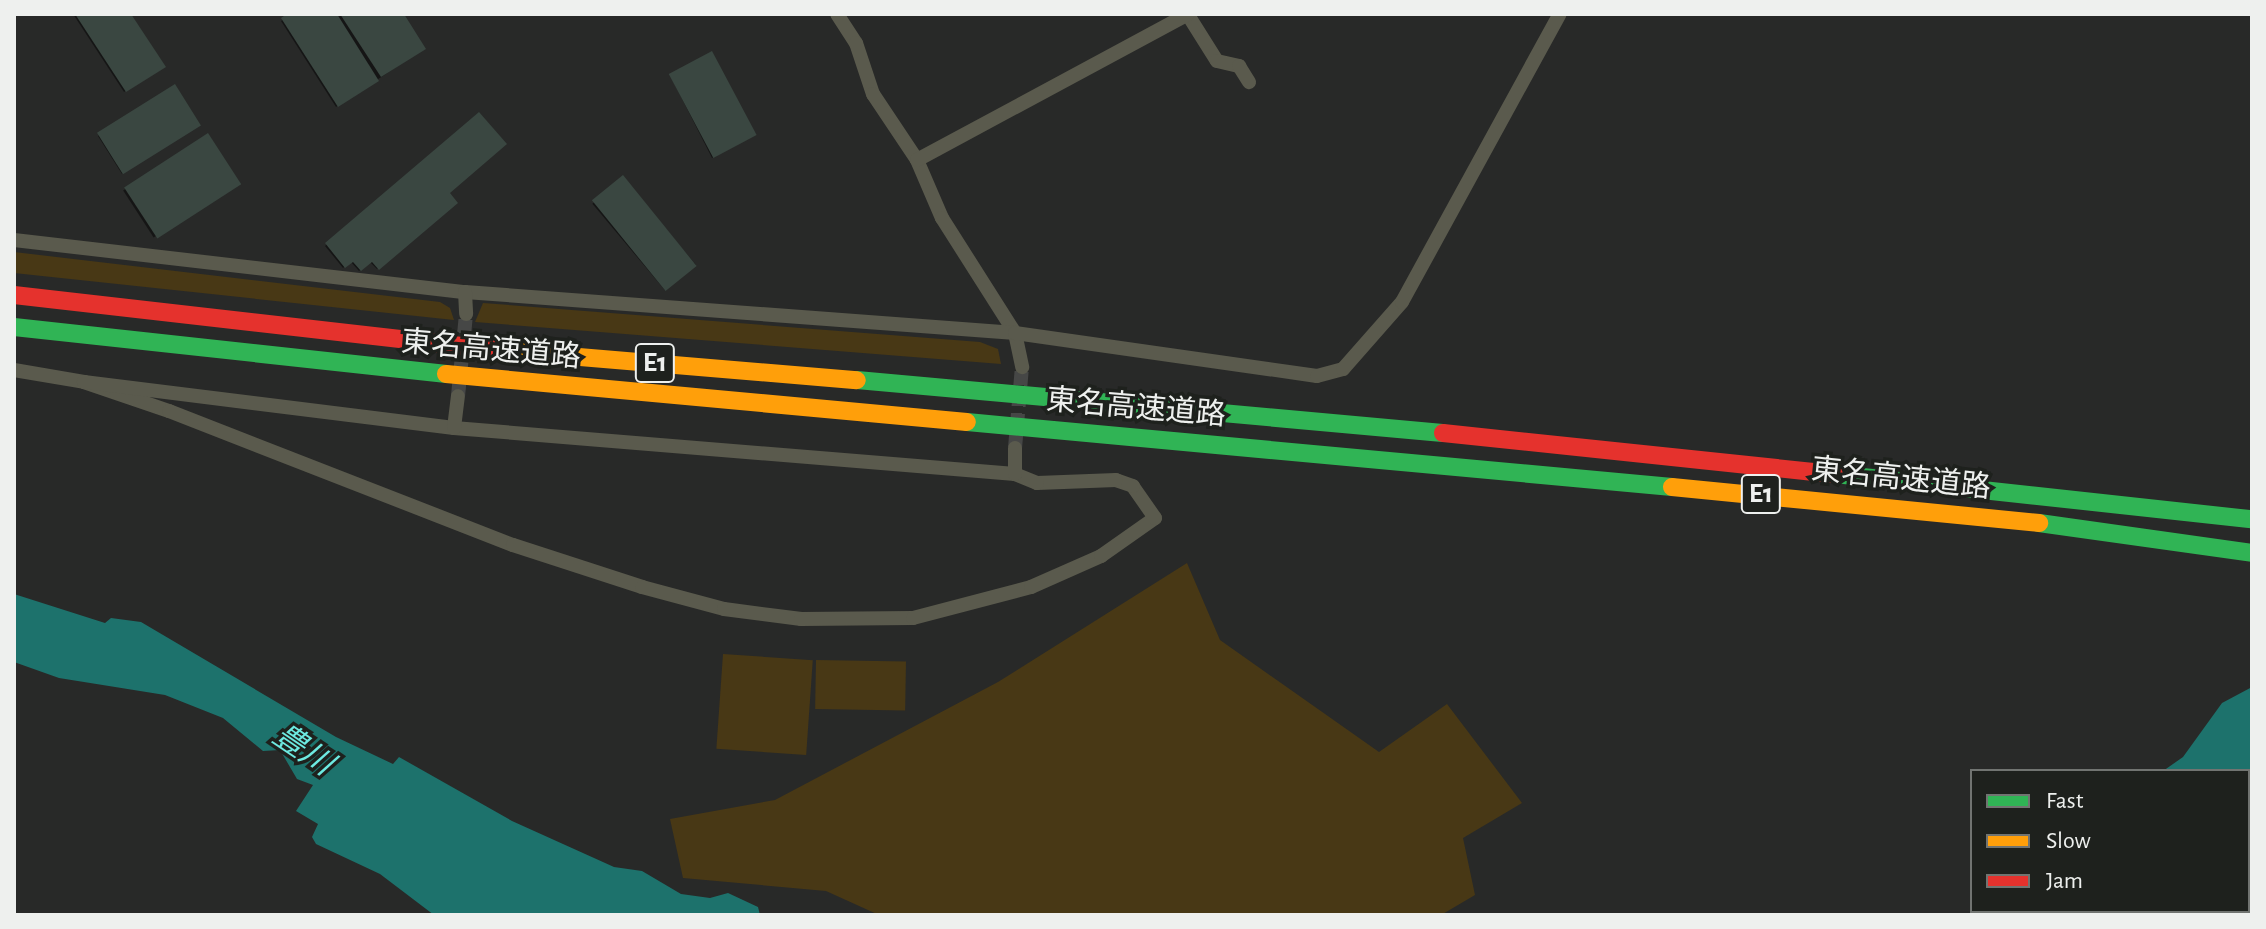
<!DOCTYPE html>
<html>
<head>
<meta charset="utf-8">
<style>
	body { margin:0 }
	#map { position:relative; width:2266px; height:929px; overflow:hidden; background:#282928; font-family:"Alegreya Sans","Noto Sans JP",sans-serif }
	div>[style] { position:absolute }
	.green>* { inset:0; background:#483815; transform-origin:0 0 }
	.water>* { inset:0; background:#1d726c }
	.shadow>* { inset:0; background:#0007; transform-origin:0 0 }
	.building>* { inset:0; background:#3a4741; transform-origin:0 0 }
	.street-tunnel>* { height:14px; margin-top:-7px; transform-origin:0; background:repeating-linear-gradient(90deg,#464746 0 14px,transparent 0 21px) }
	.street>* { height:14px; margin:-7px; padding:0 7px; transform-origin:7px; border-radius:7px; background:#5a5a4d }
	.fast>* { height:18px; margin:-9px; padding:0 9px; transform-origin:9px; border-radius:9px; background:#30b455 }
	.slow>* { height:18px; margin:-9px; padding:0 9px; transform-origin:9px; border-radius:9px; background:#ff9f0a }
	.jam>* { height:18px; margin:-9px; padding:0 9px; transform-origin:9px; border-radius:9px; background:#e5322d }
	span { translate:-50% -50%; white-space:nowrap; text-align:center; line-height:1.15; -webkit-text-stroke:7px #1e211d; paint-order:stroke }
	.shield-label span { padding:2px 6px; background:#1e211d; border:2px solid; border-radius:6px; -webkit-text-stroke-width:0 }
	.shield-label { font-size:28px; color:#eef0ee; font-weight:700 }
	.street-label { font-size:30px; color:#eef0ee }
	.water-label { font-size:32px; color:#6deae1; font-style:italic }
	.frame { position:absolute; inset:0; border:16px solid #eef0ee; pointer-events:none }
	.legend { position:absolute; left:1970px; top:769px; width:280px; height:144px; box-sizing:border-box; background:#1e211d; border:2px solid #717471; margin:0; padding:10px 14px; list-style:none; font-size:24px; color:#eef0ee }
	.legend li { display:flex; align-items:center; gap:16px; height:40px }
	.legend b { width:40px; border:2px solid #717471 }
</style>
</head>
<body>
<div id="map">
	<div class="green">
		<i style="clip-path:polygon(14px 252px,440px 302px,450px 308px,454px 320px,14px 273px)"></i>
		<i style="clip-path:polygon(483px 303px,980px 342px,998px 349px,1001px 364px,475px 322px)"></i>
		<i style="clip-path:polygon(1187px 563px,1220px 640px,1379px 752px,1447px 704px,1522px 803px,1463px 838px,1475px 895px,1441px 915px,879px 915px,826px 891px,683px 878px,670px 819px,775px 800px,998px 682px)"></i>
		<i style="left:723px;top:654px;width:90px;height:95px;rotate:4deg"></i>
		<i style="left:816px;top:660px;width:90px;height:49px;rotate:1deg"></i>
	</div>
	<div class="water">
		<i style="clip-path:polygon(14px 594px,105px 623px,111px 618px,141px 622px,336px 737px,393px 764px,399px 757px,512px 821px,614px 867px,642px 871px,681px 894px,710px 898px,728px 893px,758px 907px,760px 915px,434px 915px,380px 874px,316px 844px,312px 837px,318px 824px,296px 811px,313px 785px,297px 779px,280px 750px,263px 751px,223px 718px,165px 695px,59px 678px,14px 662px)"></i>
		<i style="clip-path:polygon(2252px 687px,2252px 774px,2163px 771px,2183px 757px,2222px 703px)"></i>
		<i style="clip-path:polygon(2052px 911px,2194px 911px,2050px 915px)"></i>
	</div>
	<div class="shadow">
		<i style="clip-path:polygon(73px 14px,129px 14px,163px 67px,124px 92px)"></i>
		<i style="clip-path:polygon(291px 14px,402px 14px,422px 50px,336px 107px,281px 21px)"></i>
		<i style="clip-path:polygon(670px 75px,753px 136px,712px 158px)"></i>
		<i style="clip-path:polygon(479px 115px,447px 193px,454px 204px,377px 269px,370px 262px,359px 271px,350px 261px,343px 268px,325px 246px)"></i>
		<i style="clip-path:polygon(197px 126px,122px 174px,98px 136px,99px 135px)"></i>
		<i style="left:207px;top:136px;width:56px;height:100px;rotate:57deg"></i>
		<i style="left:623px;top:178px;width:113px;height:40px;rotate:50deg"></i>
	</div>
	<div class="building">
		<i style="clip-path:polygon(75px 14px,131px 14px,166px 67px,126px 92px)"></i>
		<i style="clip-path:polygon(287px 14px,337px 14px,379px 81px,338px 107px,281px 18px)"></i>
		<i style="clip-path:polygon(340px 14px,404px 14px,426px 49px,381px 77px)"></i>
		<i style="left:712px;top:51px;width:95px;height:49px;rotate:62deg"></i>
		<i style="left:175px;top:84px;width:49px;height:92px;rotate:58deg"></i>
		<i style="clip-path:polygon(479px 112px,507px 144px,450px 193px,458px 203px,379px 270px,372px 262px,361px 271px,353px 262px,345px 268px,325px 243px)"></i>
		<i style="left:208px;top:133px;width:61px;height:100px;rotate:57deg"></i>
		<i style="left:623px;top:175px;width:117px;height:40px;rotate:51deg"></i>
	</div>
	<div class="street-tunnel">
		<i style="left:458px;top:396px;width:82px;rotate:-84.4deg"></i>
		<i style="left:1015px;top:448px;width:81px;rotate:-85.1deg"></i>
	</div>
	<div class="street">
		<i style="left:837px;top:14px;width:35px;rotate:57deg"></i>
		<i style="left:856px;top:43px;width:54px;rotate:71.6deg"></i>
		<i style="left:873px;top:94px;width:79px;rotate:56.3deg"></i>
		<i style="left:917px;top:160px;width:63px;rotate:66.7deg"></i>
		<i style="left:942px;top:218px;width:136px;rotate:57.6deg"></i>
		<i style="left:1015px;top:333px;width:35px;rotate:78deg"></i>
		<i style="left:1188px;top:15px;width:54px;rotate:57.8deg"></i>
		<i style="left:1217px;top:61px;width:23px;rotate:13deg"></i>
		<i style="left:1239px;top:66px;width:19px;rotate:58deg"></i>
		<i style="left:917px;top:160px;width:308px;rotate:-28.3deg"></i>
		<i style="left:14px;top:240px;width:454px;rotate:6.6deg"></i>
		<i style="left:465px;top:292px;width:552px;rotate:4.26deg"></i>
		<i style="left:1015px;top:333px;width:305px;rotate:8.1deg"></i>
		<i style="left:1317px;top:376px;width:27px;rotate:-15deg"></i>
		<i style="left:1343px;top:369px;width:89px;rotate:-48.6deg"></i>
		<i style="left:1402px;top:302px;width:328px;rotate:-61.3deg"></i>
		<i style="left:465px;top:292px;width:22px;rotate:87deg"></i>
		<i style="left:14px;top:370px;width:71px;rotate:9.7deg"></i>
		<i style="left:84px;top:382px;width:90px;rotate:18.8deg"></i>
		<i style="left:169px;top:411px;width:369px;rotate:21.3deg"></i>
		<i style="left:513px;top:545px;width:136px;rotate:18deg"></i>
		<i style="left:642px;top:587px;width:85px;rotate:15deg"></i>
		<i style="left:724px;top:609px;width:78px;rotate:7.4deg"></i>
		<i style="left:801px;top:619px;width:112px;rotate:-0.5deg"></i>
		<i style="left:913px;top:618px;width:122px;rotate:-14.7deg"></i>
		<i style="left:1031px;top:587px;width:77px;rotate:-23.9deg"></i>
		<i style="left:1101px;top:556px;width:66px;rotate:-35.1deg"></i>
		<i style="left:1155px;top:518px;width:39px;rotate:-125deg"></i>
		<i style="left:1133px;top:486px;width:18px;rotate:-161deg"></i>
		<i style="left:1116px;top:480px;width:79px;rotate:177.8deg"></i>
		<i style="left:1037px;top:483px;width:24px;rotate:-158deg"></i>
		<i style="left:1015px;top:474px;width:563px;rotate:-175.31deg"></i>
		<i style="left:454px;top:428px;width:373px;rotate:-172.9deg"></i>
		<i style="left:454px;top:428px;width:32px;rotate:-83deg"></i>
		<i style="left:1015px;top:448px;width:26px;rotate:90deg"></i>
	</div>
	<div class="fast">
		<i style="left:14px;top:327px;width:435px;rotate:6.2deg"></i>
		<i style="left:857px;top:380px;width:588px;rotate:5.17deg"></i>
		<i style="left:967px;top:422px;width:708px;rotate:5.27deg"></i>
		<i style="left:1835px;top:474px;width:419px;rotate:6.2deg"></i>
		<i style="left:2039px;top:523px;width:215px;rotate:8deg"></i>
	</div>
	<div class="slow">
		<i style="left:497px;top:350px;width:361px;rotate:4.8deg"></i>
		<i style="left:446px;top:374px;width:523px;rotate:5.26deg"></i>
		<i style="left:1672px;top:487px;width:369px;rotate:5.6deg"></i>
	</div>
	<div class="jam">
		<i style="left:14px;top:295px;width:486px;rotate:6.5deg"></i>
		<i style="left:1443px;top:433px;width:394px;rotate:6deg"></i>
	</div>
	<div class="shield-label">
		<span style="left:655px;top:363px">E1</span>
		<span style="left:1761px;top:494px">E1</span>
	</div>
	<div class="street-label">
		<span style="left:491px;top:350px;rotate:5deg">東名高速道路</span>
		<span style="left:1136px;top:408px;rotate:5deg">東名高速道路</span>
		<span style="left:1901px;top:479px;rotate:6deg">東名高速道路</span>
	</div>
	<div class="water-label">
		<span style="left:303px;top:750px;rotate:34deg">豊川</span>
	</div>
	<div class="frame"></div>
	<ul class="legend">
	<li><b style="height:10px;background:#30b455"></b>Fast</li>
	<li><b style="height:10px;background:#ff9f0a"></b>Slow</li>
	<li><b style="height:10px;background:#e5322d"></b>Jam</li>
	</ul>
</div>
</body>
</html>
